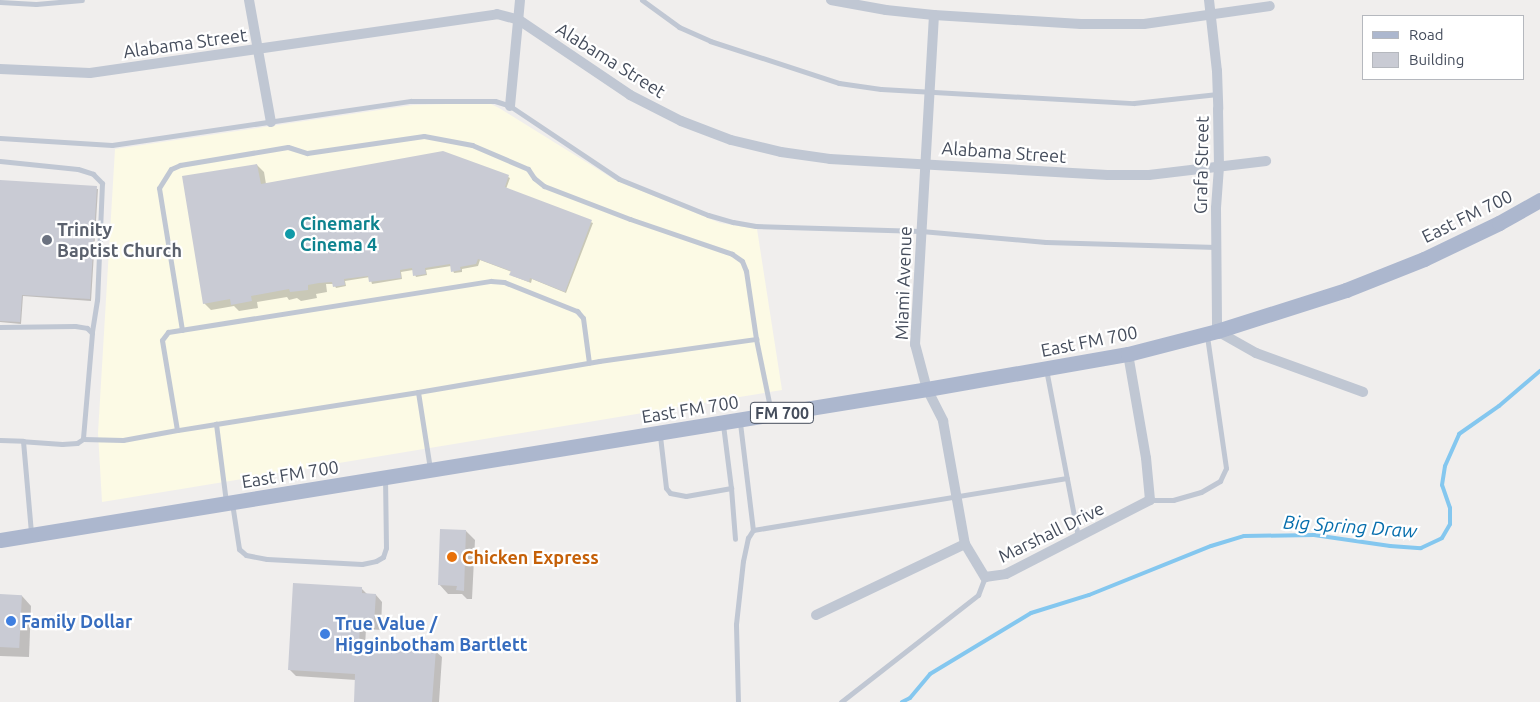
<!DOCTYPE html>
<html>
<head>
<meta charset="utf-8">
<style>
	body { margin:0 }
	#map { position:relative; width:1540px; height:702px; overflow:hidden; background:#f0eeed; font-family:Ubuntu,sans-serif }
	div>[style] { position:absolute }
	.commercial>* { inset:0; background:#fcfae5 }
	.shadow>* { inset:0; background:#0003 }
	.stream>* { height:4px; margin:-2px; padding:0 2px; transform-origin:2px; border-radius:2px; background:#84c7ef }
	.building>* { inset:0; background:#c9cbd4; transform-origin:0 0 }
	.service>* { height:5px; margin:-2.5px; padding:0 2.5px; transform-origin:2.5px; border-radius:2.5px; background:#c0c7d3 }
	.minor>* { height:10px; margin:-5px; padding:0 5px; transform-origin:5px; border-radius:5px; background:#c0c7d3 }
	.primary>* { height:15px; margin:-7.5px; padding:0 7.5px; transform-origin:7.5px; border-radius:7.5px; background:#acb7ce }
	.dots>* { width:14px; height:14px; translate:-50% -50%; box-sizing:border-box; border:2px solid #fff; border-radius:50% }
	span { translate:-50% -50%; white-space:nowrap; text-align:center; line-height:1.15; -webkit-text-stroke:4.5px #fff; paint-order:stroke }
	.shield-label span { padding:1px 4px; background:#fff; border:1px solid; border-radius:4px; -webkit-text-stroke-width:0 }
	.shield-label { font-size:16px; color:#454d5c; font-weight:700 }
	.street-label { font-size:18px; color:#454d5c }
	.culture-label { font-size:18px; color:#0d838f; font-weight:700 }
	.left { translate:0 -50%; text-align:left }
	.worship-label { font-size:18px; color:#5b616d; font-weight:700 }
	.food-label { font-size:18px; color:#c56008; font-weight:700 }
	.shop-label { font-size:18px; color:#366cbe; font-weight:700 }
	.water-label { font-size:19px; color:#066ead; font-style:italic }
	.legend { position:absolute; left:1362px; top:15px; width:162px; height:65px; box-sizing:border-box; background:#fff; border:1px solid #b5b8be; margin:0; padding:6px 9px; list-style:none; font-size:15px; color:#454d5c }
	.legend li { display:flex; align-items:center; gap:10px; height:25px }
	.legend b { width:25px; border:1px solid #b5b8be }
</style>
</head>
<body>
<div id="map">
	<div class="commercial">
		<i style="clip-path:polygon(447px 104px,491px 104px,499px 108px,615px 180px,720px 223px,757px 229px,782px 390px,102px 502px,98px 433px,115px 149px,413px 105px)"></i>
	</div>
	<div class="shadow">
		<i style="clip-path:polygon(257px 165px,264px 172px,266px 184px,508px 177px,510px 178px,506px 189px,593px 223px,566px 293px,532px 279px,531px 283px,513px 276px,512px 272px,480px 260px,478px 266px,462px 269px,462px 272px,454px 273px,451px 266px,426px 270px,427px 275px,416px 277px,413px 270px,401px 272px,402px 279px,372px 284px,370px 277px,345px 281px,346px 286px,336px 288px,334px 284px,326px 284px,327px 292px,316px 294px,317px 298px,301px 301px,297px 298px,289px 300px,287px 297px,257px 302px,258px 308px,239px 311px,234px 306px,211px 310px,204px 303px)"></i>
		<i style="clip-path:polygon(0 181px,98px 189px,91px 301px,23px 296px,21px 324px,0 322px)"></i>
		<i style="clip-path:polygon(466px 531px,475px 540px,472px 599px,467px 599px,462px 594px,448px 594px,439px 584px)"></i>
		<i style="clip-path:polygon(361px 588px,368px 595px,376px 595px,382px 602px,381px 630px,366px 629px,365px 646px,435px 651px,442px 657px,439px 702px,355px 702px,356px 680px,296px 676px,289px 669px)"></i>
		<i style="clip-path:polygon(0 595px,22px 596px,31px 606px,29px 657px,0 656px)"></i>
	</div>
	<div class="stream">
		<i style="left:902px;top:702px;width:9px;rotate:-27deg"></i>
		<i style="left:910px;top:698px;width:31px;rotate:-50deg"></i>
		<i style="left:930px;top:674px;width:118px;rotate:-31.1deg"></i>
		<i style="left:1031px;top:613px;width:61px;rotate:-17.2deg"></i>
		<i style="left:1089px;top:595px;width:131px;rotate:-21.9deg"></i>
		<i style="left:1211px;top:546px;width:34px;rotate:-17deg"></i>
		<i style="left:1244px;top:536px;width:70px;rotate:-0.8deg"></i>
		<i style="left:1314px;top:535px;width:77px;rotate:8.2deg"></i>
		<i style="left:1390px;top:546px;width:31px;rotate:4deg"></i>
		<i style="left:1421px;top:548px;width:23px;rotate:-25deg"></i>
		<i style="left:1442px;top:538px;width:16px;rotate:-60deg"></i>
		<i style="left:1450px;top:524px;width:16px;rotate:-90deg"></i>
		<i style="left:1450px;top:508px;width:24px;rotate:-109deg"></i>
		<i style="left:1442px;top:485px;width:19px;rotate:-81deg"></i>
		<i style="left:1445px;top:466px;width:35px;rotate:-66deg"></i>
		<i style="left:1459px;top:434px;width:49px;rotate:-35deg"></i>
		<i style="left:1499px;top:406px;width:54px;rotate:-40.5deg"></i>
	</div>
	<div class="building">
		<i style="clip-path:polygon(443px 151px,509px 175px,505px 187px,592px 220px,565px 292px,530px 278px,529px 282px,509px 275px,511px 271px,478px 259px,476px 264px,460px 267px,461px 270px,451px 272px,450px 264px,425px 268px,426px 274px,413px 276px,412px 268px,400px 270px,401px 278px,369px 282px,368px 276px,344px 279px,345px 285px,333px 287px,332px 282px,319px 283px,308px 285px,308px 290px,290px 292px,289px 289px,251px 296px,252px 301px,231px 305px,230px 299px,203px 304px,182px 176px,257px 164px,261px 184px)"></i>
		<i style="clip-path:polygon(0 180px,97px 186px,90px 299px,22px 295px,20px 322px,0 321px)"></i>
		<i style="clip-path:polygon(440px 529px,466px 530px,464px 591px,456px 590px,457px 586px,438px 585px)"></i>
		<i style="clip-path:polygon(293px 583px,362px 587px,362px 593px,376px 594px,374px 623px,360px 622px,359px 645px,436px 649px,432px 702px,354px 702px,355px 674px,288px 670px)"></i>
		<i style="left:0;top:594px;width:22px;height:53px;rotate:3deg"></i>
	</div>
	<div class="service">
		<i style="left:642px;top:0;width:46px;rotate:36.1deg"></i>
		<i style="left:679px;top:27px;width:34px;rotate:24deg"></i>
		<i style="left:710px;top:41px;width:136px;rotate:18deg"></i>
		<i style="left:839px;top:83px;width:42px;rotate:8.1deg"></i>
		<i style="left:881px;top:89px;width:253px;rotate:3.2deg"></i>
		<i style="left:1134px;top:103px;width:84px;rotate:-6.1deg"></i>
		<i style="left:0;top:2px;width:36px;rotate:3deg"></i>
		<i style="left:36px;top:4px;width:46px;rotate:-5deg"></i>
		<i style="left:0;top:138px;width:112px;rotate:3.6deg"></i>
		<i style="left:112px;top:145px;width:302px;rotate:-8.4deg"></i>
		<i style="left:411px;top:101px;width:84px"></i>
		<i style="left:495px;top:101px;width:16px;rotate:18deg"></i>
		<i style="left:510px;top:106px;width:131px;rotate:33.8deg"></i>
		<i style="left:619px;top:179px;width:96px;rotate:22deg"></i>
		<i style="left:708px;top:215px;width:26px;rotate:16deg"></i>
		<i style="left:733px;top:222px;width:23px;rotate:10deg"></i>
		<i style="left:756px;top:226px;width:165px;rotate:1.7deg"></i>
		<i style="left:921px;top:231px;width:125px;rotate:5deg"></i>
		<i style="left:1046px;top:242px;width:170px;rotate:1.7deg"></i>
		<i style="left:0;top:161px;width:78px;rotate:5.9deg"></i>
		<i style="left:78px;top:169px;width:16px;rotate:18deg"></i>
		<i style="left:93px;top:174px;width:13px;rotate:45deg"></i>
		<i style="left:102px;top:183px;width:117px;rotate:92.4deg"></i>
		<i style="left:97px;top:300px;width:33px;rotate:99deg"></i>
		<i style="left:0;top:327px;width:75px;rotate:-0.8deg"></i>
		<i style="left:75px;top:326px;width:12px;rotate:9deg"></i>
		<i style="left:87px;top:328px;width:7px;rotate:45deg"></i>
		<i style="left:92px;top:333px;width:106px;rotate:94.9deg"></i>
		<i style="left:83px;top:439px;width:7px;rotate:146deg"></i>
		<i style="left:77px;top:443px;width:15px;rotate:176deg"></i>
		<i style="left:62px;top:444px;width:39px;rotate:-176deg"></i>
		<i style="left:23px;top:441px;width:92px;rotate:85deg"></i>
		<i style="left:182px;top:330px;width:144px;rotate:-99.2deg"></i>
		<i style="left:159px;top:188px;width:22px;rotate:-58deg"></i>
		<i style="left:171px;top:169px;width:10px;rotate:-24deg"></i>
		<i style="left:180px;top:165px;width:109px;rotate:-9.5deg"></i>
		<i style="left:288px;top:147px;width:20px;rotate:18deg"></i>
		<i style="left:307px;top:153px;width:118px;rotate:-8.3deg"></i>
		<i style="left:424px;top:136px;width:49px;rotate:10.6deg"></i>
		<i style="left:472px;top:145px;width:61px;rotate:23.2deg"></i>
		<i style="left:528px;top:169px;width:11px;rotate:56deg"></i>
		<i style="left:534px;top:178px;width:13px;rotate:39deg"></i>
		<i style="left:544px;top:186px;width:92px;rotate:21deg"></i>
		<i style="left:630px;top:219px;width:108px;rotate:18.9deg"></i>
		<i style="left:732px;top:254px;width:12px;rotate:35deg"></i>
		<i style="left:742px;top:261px;width:11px;rotate:68deg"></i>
		<i style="left:746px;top:271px;width:69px;rotate:81.6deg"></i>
		<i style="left:1046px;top:369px;width:171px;rotate:79.2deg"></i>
		<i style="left:418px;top:392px;width:184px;rotate:-9.7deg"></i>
		<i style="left:599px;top:361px;width:159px;rotate:-8deg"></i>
		<i style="left:756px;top:339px;width:75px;rotate:78.4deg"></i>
		<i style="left:740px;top:423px;width:108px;rotate:83.1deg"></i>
		<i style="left:216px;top:424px;width:39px;rotate:171deg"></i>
		<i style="left:177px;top:430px;width:91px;rotate:-99.5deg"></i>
		<i style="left:162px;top:340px;width:10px;rotate:-53deg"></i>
		<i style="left:168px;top:332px;width:327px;rotate:-9deg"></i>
		<i style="left:491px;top:281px;width:13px;rotate:4deg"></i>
		<i style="left:504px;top:282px;width:79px;rotate:21.7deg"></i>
		<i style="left:577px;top:311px;width:9px;rotate:49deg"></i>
		<i style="left:583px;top:318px;width:45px;rotate:82.4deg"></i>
		<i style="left:660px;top:436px;width:52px;rotate:83.4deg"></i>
		<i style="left:666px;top:488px;width:6px;rotate:51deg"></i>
		<i style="left:670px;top:493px;width:16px;rotate:11deg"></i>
		<i style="left:686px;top:496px;width:46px;rotate:-10.1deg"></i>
		<i style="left:731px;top:488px;width:64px;rotate:-97.2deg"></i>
		<i style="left:83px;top:439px;width:40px;rotate:1.4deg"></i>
		<i style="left:123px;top:440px;width:55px;rotate:-10.5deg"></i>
		<i style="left:0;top:440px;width:23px;rotate:2deg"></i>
		<i style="left:731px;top:488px;width:51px;rotate:85.5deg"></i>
		<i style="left:1150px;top:500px;width:23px"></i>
		<i style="left:1173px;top:500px;width:29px;rotate:-16deg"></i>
		<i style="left:1201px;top:492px;width:22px;rotate:-30deg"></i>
		<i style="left:1220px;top:481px;width:14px;rotate:-65deg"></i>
		<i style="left:1226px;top:468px;width:133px;rotate:-98.2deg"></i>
		<i style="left:226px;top:502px;width:79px;rotate:-97.3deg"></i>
		<i style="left:216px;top:424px;width:205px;rotate:-9deg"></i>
		<i style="left:418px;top:392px;width:78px;rotate:81.1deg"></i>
		<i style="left:232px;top:503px;width:47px;rotate:81.3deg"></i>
		<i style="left:239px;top:549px;width:9px;rotate:41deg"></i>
		<i style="left:246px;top:555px;width:21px;rotate:11deg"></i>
		<i style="left:267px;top:559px;width:95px;rotate:3deg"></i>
		<i style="left:362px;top:564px;width:14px;rotate:-12deg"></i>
		<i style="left:376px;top:561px;width:8px;rotate:-30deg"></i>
		<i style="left:383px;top:557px;width:9px;rotate:-72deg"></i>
		<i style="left:386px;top:548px;width:70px;rotate:-90.8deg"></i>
		<i style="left:738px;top:702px;width:78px;rotate:-91.5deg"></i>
		<i style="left:736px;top:624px;width:63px;rotate:-83.7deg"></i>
		<i style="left:743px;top:561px;width:24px;rotate:-78deg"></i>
		<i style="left:748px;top:538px;width:9px;rotate:-58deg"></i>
		<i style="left:753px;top:530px;width:318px;rotate:-9.4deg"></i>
		<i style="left:841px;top:702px;width:174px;rotate:-38deg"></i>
		<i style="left:978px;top:595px;width:19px;rotate:-69deg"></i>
	</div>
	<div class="minor">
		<i style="left:249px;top:0;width:124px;rotate:79.8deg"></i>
		<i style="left:831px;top:0;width:56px;rotate:10.3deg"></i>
		<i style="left:886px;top:10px;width:48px;rotate:5.9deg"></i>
		<i style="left:934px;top:15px;width:147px;rotate:3.5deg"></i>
		<i style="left:1081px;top:24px;width:63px"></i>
		<i style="left:1144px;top:24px;width:127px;rotate:-8.1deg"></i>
		<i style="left:1209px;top:0;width:71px;rotate:83.6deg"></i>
		<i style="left:1217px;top:71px;width:38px;rotate:88deg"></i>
		<i style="left:1218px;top:109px;width:58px;rotate:89deg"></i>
		<i style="left:1219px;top:167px;width:41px;rotate:94.2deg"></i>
		<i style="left:1216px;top:208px;width:123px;rotate:89.5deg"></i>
		<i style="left:1217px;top:331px;width:45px;rotate:29.4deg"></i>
		<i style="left:1256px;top:353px;width:114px;rotate:20deg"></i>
		<i style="left:934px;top:15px;width:330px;rotate:93.3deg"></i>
		<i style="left:915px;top:344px;width:47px;rotate:75.1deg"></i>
		<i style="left:927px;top:389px;width:36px;rotate:63deg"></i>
		<i style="left:943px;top:421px;width:125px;rotate:79.9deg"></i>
		<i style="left:0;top:69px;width:90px;rotate:2.5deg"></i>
		<i style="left:90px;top:73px;width:411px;rotate:-8.2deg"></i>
		<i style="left:497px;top:14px;width:23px;rotate:15deg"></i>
		<i style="left:519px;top:20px;width:134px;rotate:34deg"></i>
		<i style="left:630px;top:95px;width:57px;rotate:27deg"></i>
		<i style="left:681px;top:121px;width:53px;rotate:20.8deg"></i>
		<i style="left:731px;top:140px;width:51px;rotate:13.5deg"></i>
		<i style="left:781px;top:152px;width:49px;rotate:8.1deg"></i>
		<i style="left:830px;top:159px;width:278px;rotate:3.3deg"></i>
		<i style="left:1108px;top:175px;width:41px"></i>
		<i style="left:1149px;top:175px;width:118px;rotate:-6.8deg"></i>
		<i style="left:510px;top:106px;width:106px;rotate:-84.6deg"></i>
		<i style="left:816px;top:615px;width:165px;rotate:-25.5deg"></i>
		<i style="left:965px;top:544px;width:39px;rotate:59deg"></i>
		<i style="left:985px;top:577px;width:21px;rotate:-8deg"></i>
		<i style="left:1006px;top:574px;width:162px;rotate:-27.2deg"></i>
		<i style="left:1150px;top:500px;width:42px;rotate:-95.4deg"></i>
		<i style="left:1146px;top:458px;width:106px;rotate:-99.8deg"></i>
	</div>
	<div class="primary">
		<i style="left:0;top:540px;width:939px;rotate:-9.25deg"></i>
		<i style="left:927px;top:389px;width:204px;rotate:-9.9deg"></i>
		<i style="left:1128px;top:354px;width:92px;rotate:-14.5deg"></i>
		<i style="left:1217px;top:331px;width:135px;rotate:-17.6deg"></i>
		<i style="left:1346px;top:290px;width:84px;rotate:-21.7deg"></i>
		<i style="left:1424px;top:259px;width:83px;rotate:-25.6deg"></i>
		<i style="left:1499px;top:223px;width:47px;rotate:-29.3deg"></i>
	</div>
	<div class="dots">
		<i style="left:290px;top:234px;background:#0f9aa8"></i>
		<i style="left:47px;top:240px;background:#6b7280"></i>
		<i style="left:452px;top:557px;background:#e8710a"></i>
		<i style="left:11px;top:621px;background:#3f7fe0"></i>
		<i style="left:325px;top:634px;background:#3f7fe0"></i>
	</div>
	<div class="shield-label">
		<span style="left:782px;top:413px">FM 700</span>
	</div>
	<div class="street-label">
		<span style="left:185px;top:43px;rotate:-8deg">Alabama Street</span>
		<span style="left:611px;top:60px;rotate:32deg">Alabama Street</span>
		<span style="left:1004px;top:152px;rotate:4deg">Alabama Street</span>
		<span style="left:1201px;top:165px;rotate:-89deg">Grafa Street</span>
		<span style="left:1467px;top:216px;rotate:-26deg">East FM 700</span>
		<span style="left:903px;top:283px;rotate:-88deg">Miami Avenue</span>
		<span style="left:1089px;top:341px;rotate:-11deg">East FM 700</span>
		<span style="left:690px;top:409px;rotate:-9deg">East FM 700</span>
		<span style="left:290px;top:474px;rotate:-9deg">East FM 700</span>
		<span style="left:1051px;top:532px;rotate:-26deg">Marshall Drive</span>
	</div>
	<div class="culture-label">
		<span class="left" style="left:300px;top:234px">Cinemark<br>Cinema 4</span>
	</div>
	<div class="worship-label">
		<span class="left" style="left:57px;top:240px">Trinity<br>Baptist Church</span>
	</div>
	<div class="food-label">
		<span class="left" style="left:462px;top:557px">Chicken Express</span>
	</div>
	<div class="shop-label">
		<span class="left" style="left:21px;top:621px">Family Dollar</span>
		<span class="left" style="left:335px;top:634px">True Value /<br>Higginbotham Bartlett</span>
	</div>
	<div class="water-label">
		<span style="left:1350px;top:527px;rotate:4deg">Big Spring Draw</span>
	</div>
	<ul class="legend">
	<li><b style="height:6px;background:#acb7ce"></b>Road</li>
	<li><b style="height:14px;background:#c9cbd4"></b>Building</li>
	</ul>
</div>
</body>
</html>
